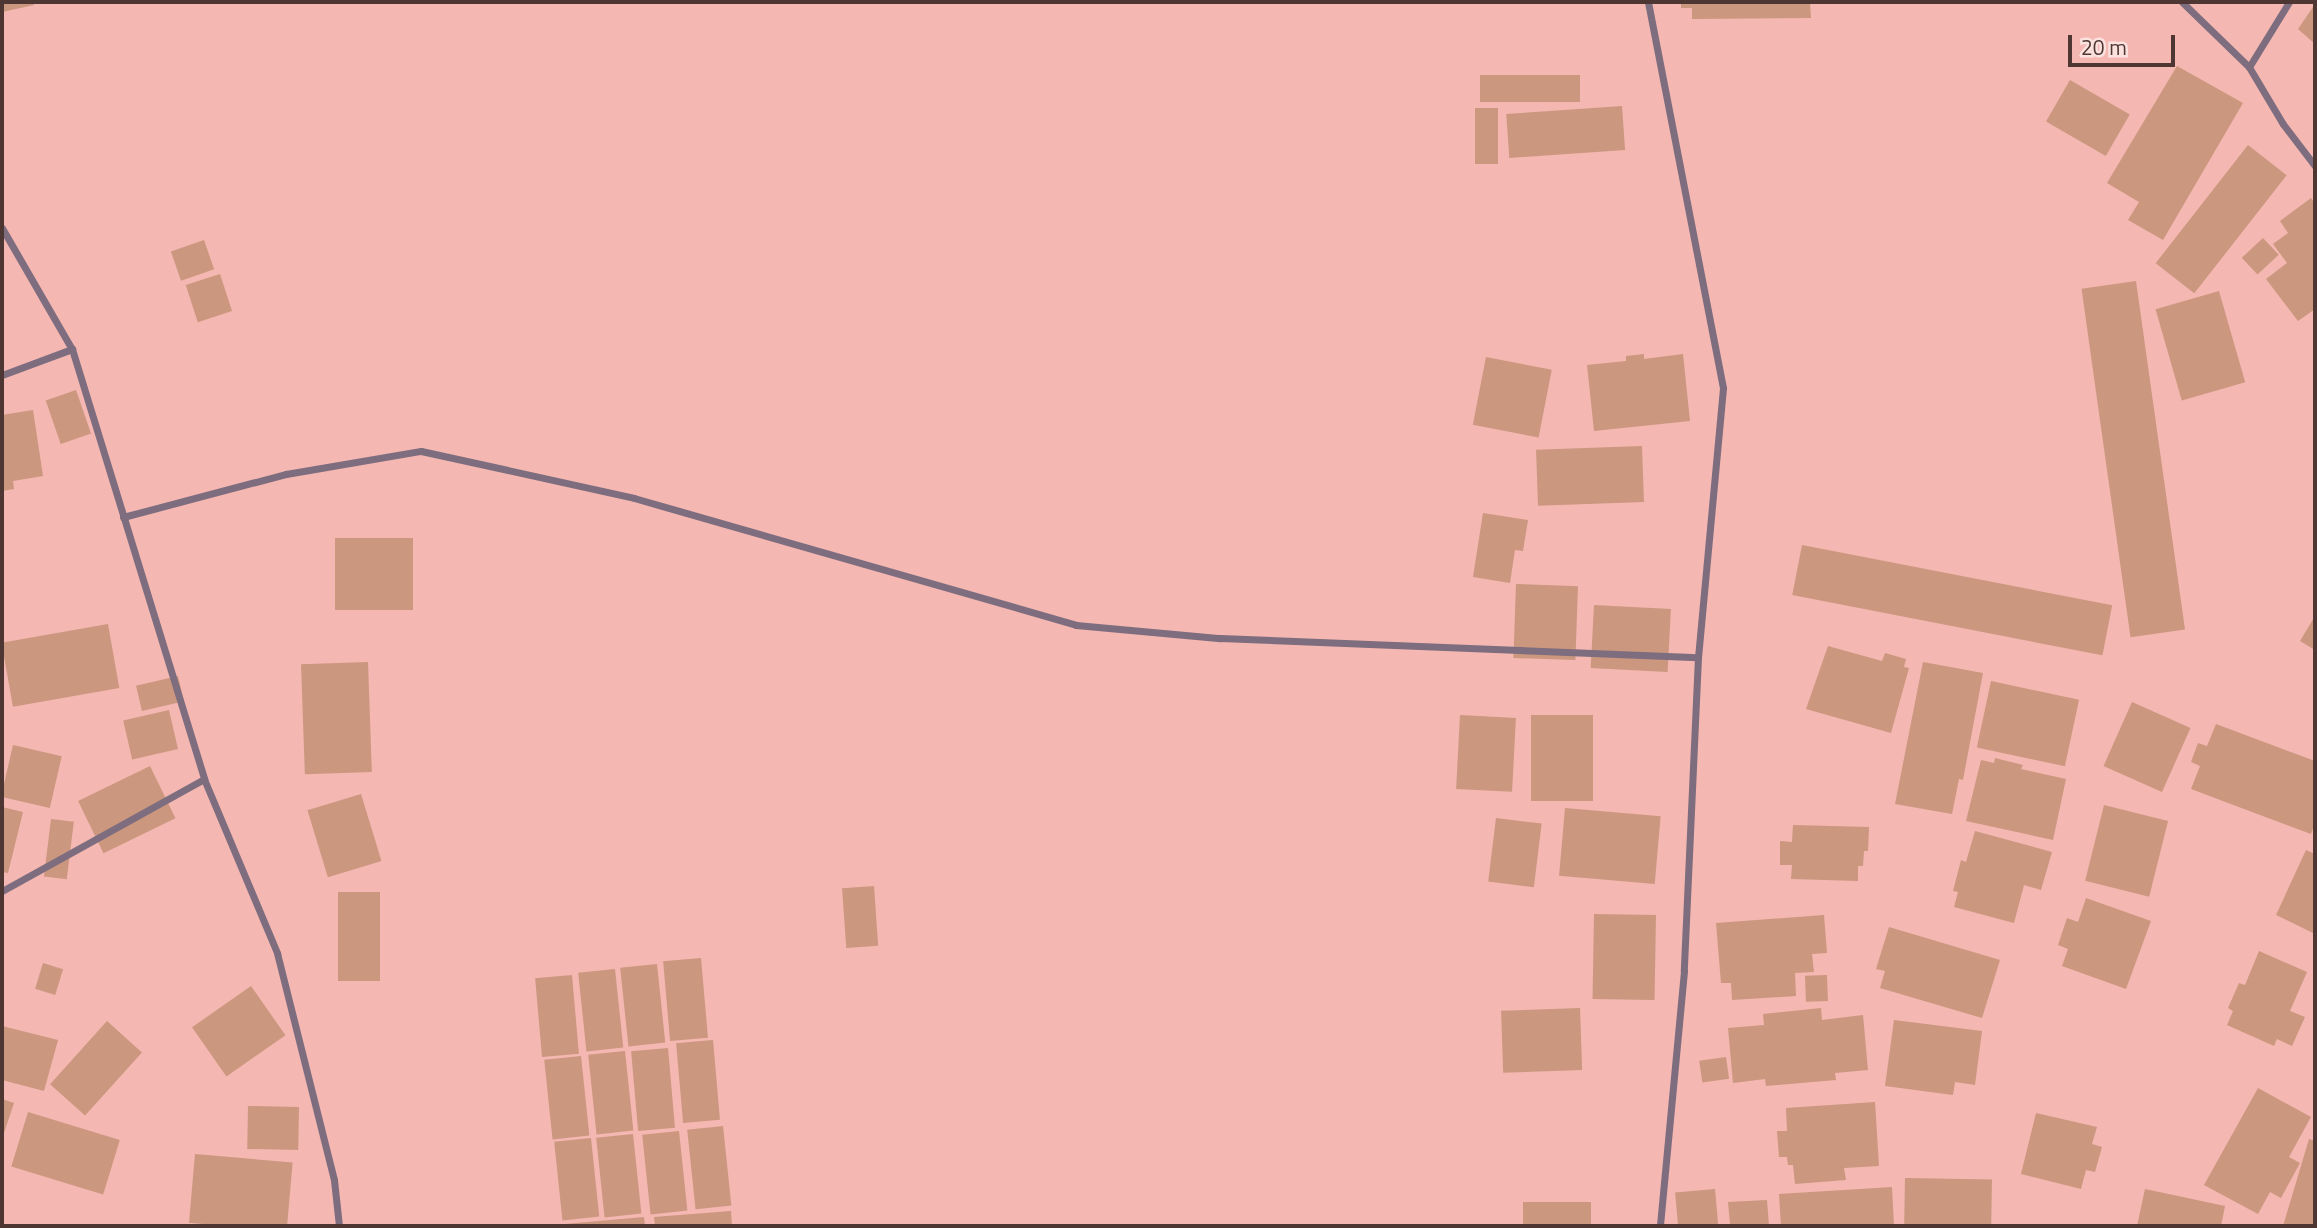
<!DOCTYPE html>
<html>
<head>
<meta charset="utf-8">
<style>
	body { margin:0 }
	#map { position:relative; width:2317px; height:1228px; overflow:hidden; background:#f4b7b1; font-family:"Titillium Web",sans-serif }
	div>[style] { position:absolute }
	.building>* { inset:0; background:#cb977f; transform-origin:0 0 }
	.street>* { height:7px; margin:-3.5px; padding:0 3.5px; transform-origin:3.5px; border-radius:3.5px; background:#7d6d7e }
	span { translate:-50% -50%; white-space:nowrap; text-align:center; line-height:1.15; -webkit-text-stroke:5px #fce2df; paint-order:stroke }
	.frame { position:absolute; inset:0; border:4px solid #4e3633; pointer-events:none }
	.scale { position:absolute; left:2068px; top:35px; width:107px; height:32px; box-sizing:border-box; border:4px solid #4e3633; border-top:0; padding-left:9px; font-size:21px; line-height:24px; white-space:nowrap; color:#4e3633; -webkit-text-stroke:5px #fce2df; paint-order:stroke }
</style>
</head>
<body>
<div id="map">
	<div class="building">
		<i style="clip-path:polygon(2px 2px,34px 2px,34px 5px,2px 12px)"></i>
		<i style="clip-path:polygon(1681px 2px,1810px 2px,1811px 18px,1692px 19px,1692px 8px,1681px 8px)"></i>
		<i style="clip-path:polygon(2315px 4px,2315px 44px,2298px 29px)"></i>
		<i style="clip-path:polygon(2177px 66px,2243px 103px,2163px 240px,2128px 220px,2139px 202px,2107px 183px)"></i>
		<i style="left:1480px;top:75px;width:100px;height:27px"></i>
		<i style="left:2070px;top:80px;width:69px;height:48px;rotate:30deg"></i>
		<i style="left:1622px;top:106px;width:44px;height:116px;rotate:86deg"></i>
		<i style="left:1475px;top:108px;width:23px;height:56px"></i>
		<i style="left:2248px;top:145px;width:49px;height:150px;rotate:38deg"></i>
		<i style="clip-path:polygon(2311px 198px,2315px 204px,2315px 309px,2298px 321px,2266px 279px,2287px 263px,2273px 244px,2288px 233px,2280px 221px)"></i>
		<i style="left:2263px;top:238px;width:23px;height:29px;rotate:47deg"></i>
		<i style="left:204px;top:240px;width:31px;height:35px;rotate:71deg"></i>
		<i style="left:220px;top:274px;width:39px;height:36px;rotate:72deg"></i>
		<i style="left:2136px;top:281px;width:352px;height:55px;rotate:82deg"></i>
		<i style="left:2219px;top:291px;width:95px;height:66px;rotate:74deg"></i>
		<i style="clip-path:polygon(1644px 354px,1644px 359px,1683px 354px,1690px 421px,1594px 431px,1587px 365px,1626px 361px,1626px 356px)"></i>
		<i style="left:1486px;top:357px;width:67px;height:69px;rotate:11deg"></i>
		<i style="left:76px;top:390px;width:46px;height:32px;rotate:71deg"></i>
		<i style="clip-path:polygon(33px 410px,43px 476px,13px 481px,14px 489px,2px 491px,2px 415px)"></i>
		<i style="left:1642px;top:446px;width:56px;height:106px;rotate:88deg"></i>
		<i style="clip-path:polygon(1483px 513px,1528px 520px,1523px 551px,1515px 550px,1510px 583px,1473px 577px)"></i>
		<i style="left:335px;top:538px;width:78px;height:72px"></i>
		<i style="left:1802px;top:545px;width:316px;height:51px;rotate:11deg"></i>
		<i style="left:1516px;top:584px;width:62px;height:74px;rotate:2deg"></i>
		<i style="left:1594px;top:605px;width:77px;height:63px;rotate:3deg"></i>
		<i style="clip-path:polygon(2315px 616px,2315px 650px,2300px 641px)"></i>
		<i style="left:108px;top:624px;width:65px;height:108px;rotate:80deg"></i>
		<i style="clip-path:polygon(1828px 646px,1882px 661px,1885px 653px,1906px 659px,1904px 667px,1909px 668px,1891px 733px,1806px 709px)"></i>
		<i style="left:368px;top:662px;width:110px;height:67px;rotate:88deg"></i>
		<i style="clip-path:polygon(1923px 662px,1983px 673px,1963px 780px,1959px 779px,1952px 814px,1895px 804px)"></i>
		<i style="left:178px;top:676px;width:26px;height:43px;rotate:77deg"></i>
		<i style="left:1991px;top:681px;width:90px;height:68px;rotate:12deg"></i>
		<i style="left:2132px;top:702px;width:64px;height:70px;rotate:24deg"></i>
		<i style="left:169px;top:710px;width:40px;height:47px;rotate:77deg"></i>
		<i style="left:1460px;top:715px;width:56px;height:74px;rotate:3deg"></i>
		<i style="left:1531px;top:715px;width:62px;height:86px"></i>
		<i style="clip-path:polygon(2216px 724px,2315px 761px,2315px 823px,2311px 834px,2191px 789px,2200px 766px,2191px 762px,2198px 743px,2207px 746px)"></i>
		<i style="left:13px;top:745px;width:50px;height:53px;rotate:13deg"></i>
		<i style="clip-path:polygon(1995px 758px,2023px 765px,2021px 769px,2066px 779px,2053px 840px,1966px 821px,1981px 760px,1994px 763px)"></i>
		<i style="left:150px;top:766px;width:58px;height:80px;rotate:64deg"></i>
		<i style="left:361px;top:794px;width:70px;height:56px;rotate:73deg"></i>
		<i style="left:2104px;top:805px;width:66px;height:78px;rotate:14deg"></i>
		<i style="clip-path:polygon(2px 807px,23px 812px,8px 873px,2px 872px)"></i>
		<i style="left:1565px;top:808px;width:96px;height:68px;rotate:5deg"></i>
		<i style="left:1496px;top:818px;width:46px;height:64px;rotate:7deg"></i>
		<i style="left:51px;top:819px;width:23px;height:58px;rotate:7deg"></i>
		<i style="clip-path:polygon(1793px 825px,1869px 827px,1868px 851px,1864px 851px,1863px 866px,1858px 866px,1858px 881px,1791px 879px,1792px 865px,1780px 865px,1780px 841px,1792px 842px)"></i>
		<i style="clip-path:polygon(1975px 831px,2052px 852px,2041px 890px,2024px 885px,2014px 923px,1954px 907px,1958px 892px,1953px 891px,1961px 860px,1966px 862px)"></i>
		<i style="clip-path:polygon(2306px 850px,2315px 854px,2315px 934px,2276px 915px)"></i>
		<i style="left:874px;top:886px;width:60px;height:32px;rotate:86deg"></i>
		<i style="left:338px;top:892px;width:42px;height:89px"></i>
		<i style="clip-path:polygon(2086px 898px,2151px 921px,2126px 989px,2062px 966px,2068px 949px,2058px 945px,2067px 918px,2078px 922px)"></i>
		<i style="left:1594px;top:914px;width:62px;height:85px;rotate:1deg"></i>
		<i style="clip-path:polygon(1824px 915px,1827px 953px,1812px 954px,1814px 972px,1795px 973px,1796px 996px,1732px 1000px,1731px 983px,1721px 983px,1716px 923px)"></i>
		<i style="clip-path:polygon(1889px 927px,2000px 960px,1982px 1018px,1880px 988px,1885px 971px,1876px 969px)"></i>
		<i style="clip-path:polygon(2259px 951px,2307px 972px,2290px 1011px,2305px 1017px,2292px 1046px,2277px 1039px,2274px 1046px,2227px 1025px,2233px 1011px,2228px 1008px,2239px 983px,2245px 985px)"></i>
		<i style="left:701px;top:958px;width:80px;height:38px;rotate:85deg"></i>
		<i style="left:43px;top:963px;width:21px;height:27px;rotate:17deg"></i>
		<i style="left:657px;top:964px;width:79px;height:37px;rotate:84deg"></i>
		<i style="left:615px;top:969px;width:79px;height:37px;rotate:84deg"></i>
		<i style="left:572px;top:975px;width:79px;height:37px;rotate:85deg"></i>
		<i style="left:1827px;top:975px;width:26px;height:22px;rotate:88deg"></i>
		<i style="left:251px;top:986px;width:60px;height:72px;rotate:55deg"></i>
		<i style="left:1580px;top:1008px;width:62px;height:79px;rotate:88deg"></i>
		<i style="clip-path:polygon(1821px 1008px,1822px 1020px,1863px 1015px,1868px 1070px,1835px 1073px,1836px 1080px,1766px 1086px,1765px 1079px,1733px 1083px,1728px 1028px,1764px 1025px,1763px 1014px)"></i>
		<i style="clip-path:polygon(1894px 1020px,1982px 1031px,1975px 1085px,1955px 1082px,1953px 1095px,1885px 1086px)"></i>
		<i style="left:107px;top:1021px;width:47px;height:85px;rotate:42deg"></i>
		<i style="clip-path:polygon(2px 1026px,58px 1040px,44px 1091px,2px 1080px)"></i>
		<i style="left:713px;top:1040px;width:80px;height:37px;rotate:85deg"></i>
		<i style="left:668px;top:1048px;width:80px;height:37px;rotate:85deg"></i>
		<i style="left:625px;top:1051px;width:80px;height:37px;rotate:84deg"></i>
		<i style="left:581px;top:1056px;width:80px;height:37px;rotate:84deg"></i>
		<i style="left:1726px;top:1057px;width:22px;height:27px;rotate:82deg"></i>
		<i style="clip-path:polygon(2258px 1088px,2311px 1117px,2289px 1157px,2300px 1163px,2281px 1198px,2270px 1192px,2258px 1214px,2204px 1185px)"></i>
		<i style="clip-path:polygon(2px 1099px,14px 1103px,2px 1139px)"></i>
		<i style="clip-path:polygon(1875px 1102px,1879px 1166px,1844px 1168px,1846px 1180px,1795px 1184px,1793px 1165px,1788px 1165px,1787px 1157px,1779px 1157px,1777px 1131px,1787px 1131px,1786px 1108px)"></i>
		<i style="left:248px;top:1106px;width:51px;height:43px;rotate:1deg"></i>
		<i style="left:28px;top:1112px;width:96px;height:57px;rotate:17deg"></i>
		<i style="clip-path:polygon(2036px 1113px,2097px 1127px,2092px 1144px,2102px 1147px,2095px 1172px,2086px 1170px,2081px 1189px,2021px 1174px)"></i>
		<i style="left:723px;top:1126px;width:80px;height:36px;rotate:84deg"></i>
		<i style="left:679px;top:1131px;width:80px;height:37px;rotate:84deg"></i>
		<i style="left:633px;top:1134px;width:80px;height:37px;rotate:84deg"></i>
		<i style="left:591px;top:1138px;width:79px;height:37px;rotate:84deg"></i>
		<i style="clip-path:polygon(2309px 1139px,2315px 1141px,2315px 1226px,2283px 1226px)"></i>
		<i style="left:195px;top:1154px;width:98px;height:69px;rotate:5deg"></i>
		<i style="left:1905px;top:1178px;width:87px;height:48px;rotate:1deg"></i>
		<i style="clip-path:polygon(1892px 1187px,1894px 1226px,1781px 1226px,1779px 1194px)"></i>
		<i style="left:1715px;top:1189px;width:37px;height:40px;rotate:85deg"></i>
		<i style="clip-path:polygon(2145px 1189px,2225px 1206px,2221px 1226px,2137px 1226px)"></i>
		<i style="clip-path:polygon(1767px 1200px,1769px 1226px,1730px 1224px,1728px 1202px)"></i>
		<i style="left:1523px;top:1202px;width:68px;height:24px"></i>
		<i style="clip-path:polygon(731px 1211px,732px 1226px,655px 1226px,654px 1217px)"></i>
		<i style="clip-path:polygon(644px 1217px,645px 1226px,565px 1226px,565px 1224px)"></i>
	</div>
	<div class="street">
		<i style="left:1648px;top:2px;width:393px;rotate:79deg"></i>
		<i style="left:1723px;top:388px;width:270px;rotate:95.3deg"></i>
		<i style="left:1698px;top:657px;width:314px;rotate:92.6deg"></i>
		<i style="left:1684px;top:971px;width:256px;rotate:95.4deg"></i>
		<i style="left:2182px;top:2px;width:93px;rotate:44.1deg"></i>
		<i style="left:2249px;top:67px;width:66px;rotate:59.2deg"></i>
		<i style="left:2283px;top:124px;width:53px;rotate:52.7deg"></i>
		<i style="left:2249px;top:67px;width:76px;rotate:-58.4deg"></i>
		<i style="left:2px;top:228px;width:140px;rotate:60deg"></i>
		<i style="left:72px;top:349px;width:450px;rotate:72.9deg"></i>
		<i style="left:204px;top:779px;width:189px;rotate:67.2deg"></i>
		<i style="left:277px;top:953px;width:234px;rotate:75.9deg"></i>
		<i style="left:334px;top:1180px;width:46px;rotate:83.8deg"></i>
		<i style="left:2px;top:375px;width:75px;rotate:-20.4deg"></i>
		<i style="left:123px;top:517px;width:169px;rotate:-14.8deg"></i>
		<i style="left:286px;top:474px;width:137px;rotate:-9.7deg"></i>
		<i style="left:421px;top:451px;width:218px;rotate:12.4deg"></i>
		<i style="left:634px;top:498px;width:460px;rotate:16deg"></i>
		<i style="left:1076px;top:625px;width:145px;rotate:5.2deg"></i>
		<i style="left:1220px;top:638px;width:478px;rotate:2.3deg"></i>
		<i style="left:2px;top:891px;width:231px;rotate:-29deg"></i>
	</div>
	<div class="frame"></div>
	<div class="scale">20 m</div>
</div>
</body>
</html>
